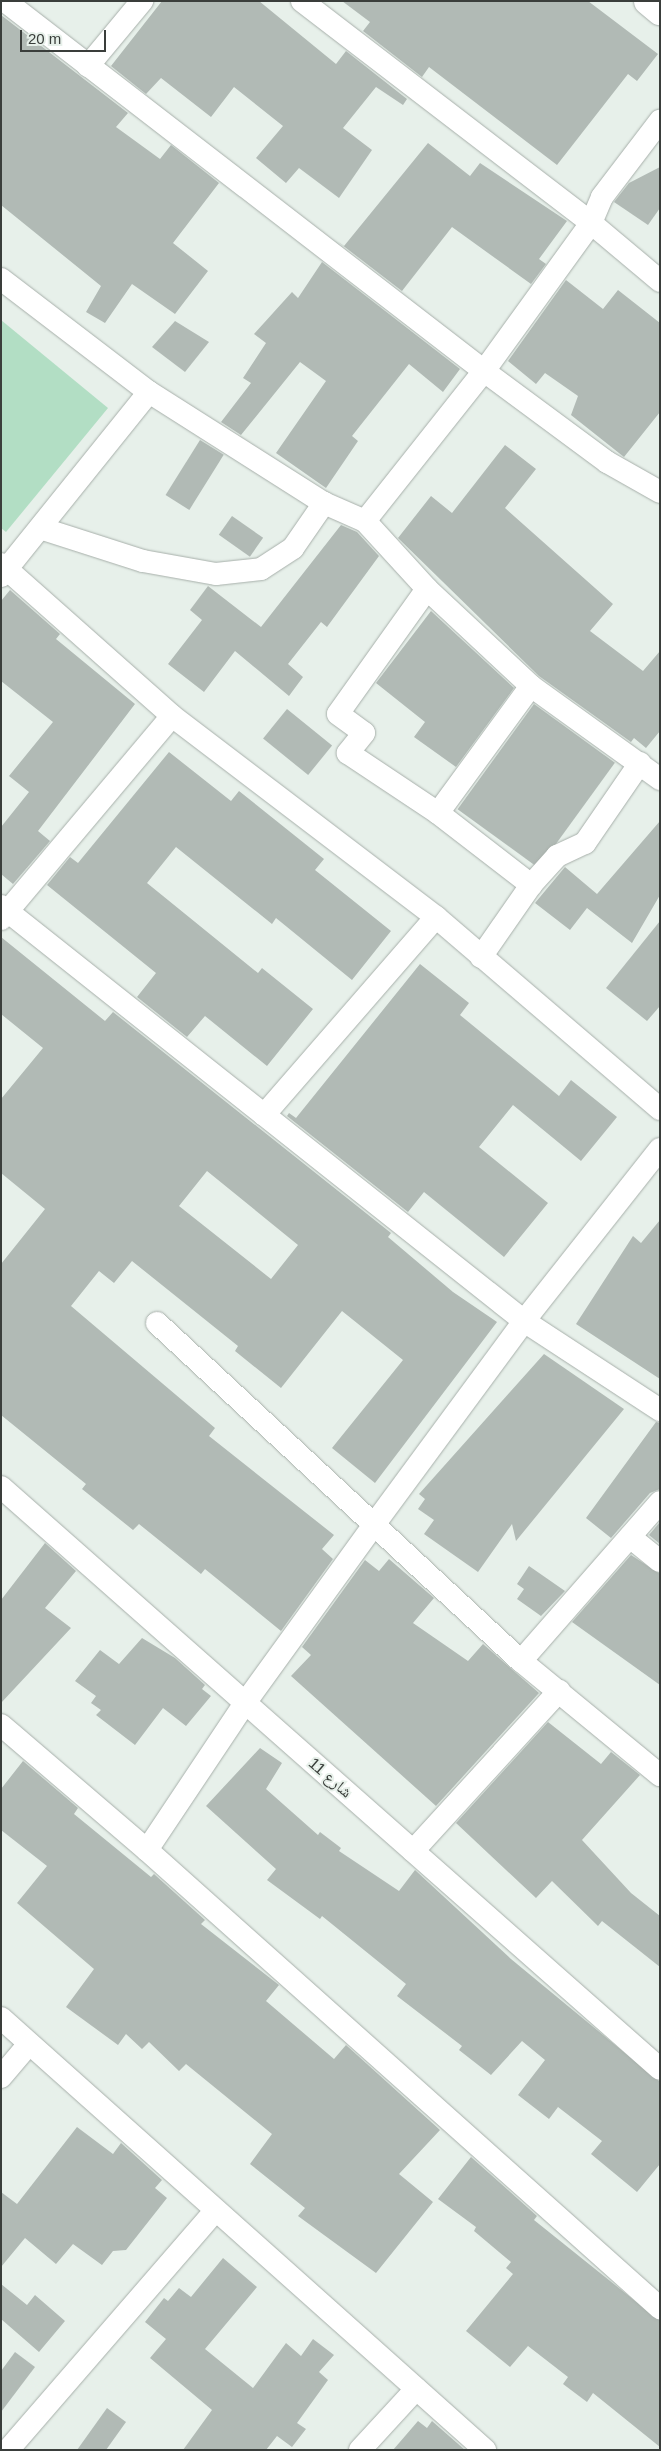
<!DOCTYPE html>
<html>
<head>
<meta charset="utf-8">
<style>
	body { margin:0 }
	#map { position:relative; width:661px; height:2451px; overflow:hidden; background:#e7f0ea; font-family:Arial,"Noto Naskh Arabic",sans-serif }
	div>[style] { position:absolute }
	.green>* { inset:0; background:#b2dec4 }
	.building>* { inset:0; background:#b1bab5; transform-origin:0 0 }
	.roads { filter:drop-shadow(0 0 1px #a7afaa) drop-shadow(0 0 1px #a7afaa) }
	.street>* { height:22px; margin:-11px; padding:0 11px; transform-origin:11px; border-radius:11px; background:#fff }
	.secondary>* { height:28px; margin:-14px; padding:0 14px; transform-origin:14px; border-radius:14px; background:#fff }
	span { translate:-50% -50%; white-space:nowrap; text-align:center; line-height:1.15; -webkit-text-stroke:4px #e7f0ea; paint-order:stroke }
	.street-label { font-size:16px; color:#3a3e3b }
	.frame { position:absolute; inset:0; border:2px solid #3a3e3b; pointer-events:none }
	.scale { position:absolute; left:20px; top:30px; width:86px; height:22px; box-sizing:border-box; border:2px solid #3a3e3b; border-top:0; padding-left:6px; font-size:15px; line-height:18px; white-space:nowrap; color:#3a3e3b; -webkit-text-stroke:4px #e7f0ea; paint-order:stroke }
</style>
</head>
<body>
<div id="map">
	<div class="green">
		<i style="clip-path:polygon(1px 320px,108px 408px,6px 532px,1px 528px)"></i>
	</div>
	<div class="building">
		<i style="clip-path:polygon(162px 1px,259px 1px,336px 64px,346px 51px,407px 99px,403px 105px,376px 87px,343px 128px,372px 150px,339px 198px,299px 168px,286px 183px,256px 158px,283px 126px,234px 87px,211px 117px,161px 78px,146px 94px,111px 66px)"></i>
		<i style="clip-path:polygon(342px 1px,588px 1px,658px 54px,637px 81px,628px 74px,557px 165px,429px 67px,422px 77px,363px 31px,370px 22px)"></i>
		<i style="clip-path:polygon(1px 15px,128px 113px,116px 127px,160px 159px,171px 145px,219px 183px,173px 243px,208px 271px,175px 314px,132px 284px,105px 323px,86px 312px,101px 286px,1px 205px)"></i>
		<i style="clip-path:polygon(428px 143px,470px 176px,480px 163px,567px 221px,539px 259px,546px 264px,531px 284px,452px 227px,402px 291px,337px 241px,344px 246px)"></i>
		<i style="clip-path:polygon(660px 167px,660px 208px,648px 225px,614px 202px,629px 183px)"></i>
		<i style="clip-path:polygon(322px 262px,460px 369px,443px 392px,409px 364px,352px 436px,358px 441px,326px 488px,276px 453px,326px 381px,300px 362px,241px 435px,221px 422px,251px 383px,243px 378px,266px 343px,254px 334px,292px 292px,298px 298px)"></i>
		<i style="clip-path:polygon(566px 280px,603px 309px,618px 290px,660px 323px,660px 412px,624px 457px,571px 415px,578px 396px,545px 373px,536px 384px,508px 361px)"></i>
		<i style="clip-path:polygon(175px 321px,209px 342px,185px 372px,152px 347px)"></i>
		<i style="left:200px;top:440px;width:28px;height:65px;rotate:32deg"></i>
		<i style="clip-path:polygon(505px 445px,536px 469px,505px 508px,613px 604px,590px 631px,643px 671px,660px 651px,660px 731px,646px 748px,634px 738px,631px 742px,539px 676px,398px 538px,431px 496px,452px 513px)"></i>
		<i style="left:232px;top:516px;width:38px;height:23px;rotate:35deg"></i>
		<i style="clip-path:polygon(341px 525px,357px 532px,379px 556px,327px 627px,321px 622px,288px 664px,303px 677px,289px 696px,235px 651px,204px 692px,168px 664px,202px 620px,190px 610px,208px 586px,261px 627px)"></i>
		<i style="clip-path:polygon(10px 590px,60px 634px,56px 639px,135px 704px,38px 831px,50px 841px,13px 884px,1px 874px,1px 827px,29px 792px,9px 776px,53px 722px,1px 681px,1px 601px)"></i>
		<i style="clip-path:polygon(431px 611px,514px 688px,456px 767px,414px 737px,425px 722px,376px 683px)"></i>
		<i style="left:534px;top:704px;width:100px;height:130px;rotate:36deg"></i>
		<i style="left:287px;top:709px;width:58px;height:38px;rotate:39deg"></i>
		<i style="clip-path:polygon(169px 752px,231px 801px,239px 791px,324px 859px,315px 870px,391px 931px,352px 980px,276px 918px,272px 924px,176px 847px,147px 883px,258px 973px,262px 968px,313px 1009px,267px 1066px,205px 1016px,187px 1037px,137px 997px,156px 973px,47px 885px,70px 857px,78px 863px)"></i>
		<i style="clip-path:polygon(660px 821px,660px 895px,632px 943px,587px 908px,570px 930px,535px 903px,565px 867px,597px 894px)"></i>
		<i style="clip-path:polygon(660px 921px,660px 1006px,647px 1021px,606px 988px)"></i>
		<i style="clip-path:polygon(evenodd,1px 937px,105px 1021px,113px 1012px,391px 1233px,388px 1237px,453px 1292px,497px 1322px,375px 1483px,332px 1448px,403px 1360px,342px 1311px,281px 1388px,235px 1351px,238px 1346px,132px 1261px,114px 1283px,99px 1271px,71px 1306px,215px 1428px,209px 1436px,334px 1535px,322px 1549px,333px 1559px,281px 1631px,205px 1569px,201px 1574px,139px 1524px,133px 1530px,82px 1489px,86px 1484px,1px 1415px,1px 1264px,45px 1209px,1px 1173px,1px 1099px,43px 1048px,1px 1014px,1px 937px,207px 1171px,298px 1245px,271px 1279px,179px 1206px,207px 1171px)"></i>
		<i style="clip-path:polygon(420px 964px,469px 1003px,460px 1015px,559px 1096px,571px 1080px,617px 1117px,581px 1161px,513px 1105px,479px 1147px,548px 1203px,504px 1257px,424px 1192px,408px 1212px,287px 1116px,289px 1113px,296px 1118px)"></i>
		<i style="clip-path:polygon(660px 1220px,660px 1379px,576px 1324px,633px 1236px,641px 1243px)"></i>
		<i style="clip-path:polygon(544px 1354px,624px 1409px,516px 1541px,512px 1524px,478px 1572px,424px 1534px,434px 1520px,418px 1509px,425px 1499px,419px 1494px)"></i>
		<i style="clip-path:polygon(656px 1422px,660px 1423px,660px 1489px,650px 1493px,611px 1538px,586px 1518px)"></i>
		<i style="clip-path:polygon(660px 1522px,660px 1544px,649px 1535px)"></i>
		<i style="clip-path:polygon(45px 1543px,76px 1571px,45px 1608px,71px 1628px,1px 1703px,1px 1600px)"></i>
		<i style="clip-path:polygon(631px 1555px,660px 1574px,660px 1685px,572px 1622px)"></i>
		<i style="clip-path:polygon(389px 1559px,434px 1598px,413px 1623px,468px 1661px,483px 1644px,539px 1693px,436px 1806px,291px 1676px,311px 1655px,302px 1647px,365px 1560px,379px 1571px)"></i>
		<i style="clip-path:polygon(529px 1566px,565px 1591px,541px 1616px,517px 1599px,524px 1589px,517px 1584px)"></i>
		<i style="clip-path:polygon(142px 1638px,175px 1658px,205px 1685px,202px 1689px,211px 1696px,186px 1726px,163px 1708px,135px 1745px,96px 1715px,101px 1710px,91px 1703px,96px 1696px,75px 1681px,100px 1650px,119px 1664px)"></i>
		<i style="clip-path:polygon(548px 1722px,601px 1764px,611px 1752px,640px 1775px,582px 1840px,631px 1893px,660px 1916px,660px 1967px,602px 1921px,598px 1926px,552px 1881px,536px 1898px,456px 1823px)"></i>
		<i style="clip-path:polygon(260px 1748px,282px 1763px,266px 1789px,318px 1835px,320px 1832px,341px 1848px,339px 1851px,399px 1891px,415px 1870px,511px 1959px,660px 2082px,660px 2164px,637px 2192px,591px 2154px,602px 2141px,558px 2107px,549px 2119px,518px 2095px,545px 2060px,522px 2041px,491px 2075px,459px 2050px,462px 2046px,397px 1996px,406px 1984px,322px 1916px,320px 1919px,267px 1880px,276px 1869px,206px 1806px)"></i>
		<i style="clip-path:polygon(23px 1761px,78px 1808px,74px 1814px,151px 1877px,154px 1874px,205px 1920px,201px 1924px,279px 1985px,266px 2001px,334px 2059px,346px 2045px,440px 2130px,399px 2174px,433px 2202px,376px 2273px,298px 2216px,305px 2208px,250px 2164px,272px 2134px,186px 2064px,179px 2071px,149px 2042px,142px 2049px,126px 2034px,118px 2045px,66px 2007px,94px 1969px,17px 1903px,47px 1866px,1px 1830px,1px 1789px)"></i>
		<i style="clip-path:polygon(77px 2127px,113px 2154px,121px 2143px,162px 2180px,155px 2188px,167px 2198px,126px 2250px,113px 2251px,102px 2265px,73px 2244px,56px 2264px,25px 2238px,1px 2267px,1px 2192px,17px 2204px)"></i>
		<i style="clip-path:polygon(471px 2157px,537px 2216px,534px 2220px,660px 2321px,660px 2447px,593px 2393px,587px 2402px,563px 2384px,568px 2377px,528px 2346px,510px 2367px,466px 2331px,513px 2274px,506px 2268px,511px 2262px,474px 2231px,476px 2227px,438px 2199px)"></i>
		<i style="clip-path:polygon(223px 2258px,257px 2287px,205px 2349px,253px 2388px,286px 2343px,301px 2356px,313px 2339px,334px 2355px,319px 2372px,328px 2380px,297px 2423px,306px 2429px,292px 2447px,277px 2436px,266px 2450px,183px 2450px,212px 2410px,150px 2358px,166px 2339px,145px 2322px,164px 2298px,168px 2301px,179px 2288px,191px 2297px)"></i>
		<i style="clip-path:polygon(1px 2284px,27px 2305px,35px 2295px,65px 2321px,39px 2352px,1px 2319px)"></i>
		<i style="clip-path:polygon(15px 2352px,35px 2367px,1px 2412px,1px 2371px)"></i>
		<i style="clip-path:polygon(107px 2408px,126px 2422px,106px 2450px,77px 2450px)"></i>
		<i style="clip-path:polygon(418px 2421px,427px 2428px,432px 2421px,465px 2450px,393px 2450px)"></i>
	</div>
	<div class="roads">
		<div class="street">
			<i style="left:5px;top:1px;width:605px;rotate:37.68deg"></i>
			<i style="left:484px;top:371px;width:153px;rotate:36.5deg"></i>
			<i style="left:607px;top:462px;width:61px;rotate:29.5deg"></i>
			<i style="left:302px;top:1px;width:364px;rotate:37.5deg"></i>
			<i style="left:591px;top:223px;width:90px;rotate:40deg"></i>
			<i style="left:88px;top:66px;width:85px;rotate:-50.3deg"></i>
			<i style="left:1px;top:279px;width:186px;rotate:37.4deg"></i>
			<i style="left:149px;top:392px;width:207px;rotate:32.4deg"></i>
			<i style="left:324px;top:503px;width:45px;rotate:23.7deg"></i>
			<i style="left:365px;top:521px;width:92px;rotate:47.6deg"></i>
			<i style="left:427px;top:589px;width:142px;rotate:43deg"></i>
			<i style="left:531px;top:686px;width:159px;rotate:35.8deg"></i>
			<i style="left:365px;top:521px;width:191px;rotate:-51.6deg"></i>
			<i style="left:484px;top:371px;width:183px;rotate:-54.1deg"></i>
			<i style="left:591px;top:223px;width:28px;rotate:-67deg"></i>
			<i style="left:602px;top:197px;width:96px;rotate:-52.7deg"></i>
			<i style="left:40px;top:528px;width:108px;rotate:17.8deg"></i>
			<i style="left:143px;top:561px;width:74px;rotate:10.1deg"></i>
			<i style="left:216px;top:574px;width:45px;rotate:-6.3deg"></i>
			<i style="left:261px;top:569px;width:38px;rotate:-33deg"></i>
			<i style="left:293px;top:548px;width:55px;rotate:-55.4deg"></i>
			<i style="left:1px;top:564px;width:229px;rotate:41.6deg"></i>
			<i style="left:172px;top:716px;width:332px;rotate:37.3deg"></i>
			<i style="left:436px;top:917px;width:295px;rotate:40.6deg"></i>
			<i style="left:1px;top:576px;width:236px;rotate:-51.2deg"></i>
			<i style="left:427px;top:589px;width:153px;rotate:125.5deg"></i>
			<i style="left:338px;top:714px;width:32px;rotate:36deg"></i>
			<i style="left:364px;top:733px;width:26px;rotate:129deg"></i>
			<i style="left:348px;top:753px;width:108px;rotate:33.7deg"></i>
			<i style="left:438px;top:813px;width:118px;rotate:37.7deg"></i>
			<i style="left:438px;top:813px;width:157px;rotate:-53.8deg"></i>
			<i style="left:1px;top:906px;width:668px;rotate:38.43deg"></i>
			<i style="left:524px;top:1321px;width:163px;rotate:33.2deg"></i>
			<i style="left:1px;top:919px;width:265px;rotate:-49.9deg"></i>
			<i style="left:481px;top:957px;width:88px;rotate:-55.2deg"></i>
			<i style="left:531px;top:885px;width:39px;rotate:-48deg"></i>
			<i style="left:557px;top:856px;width:31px;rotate:-25deg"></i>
			<i style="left:585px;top:843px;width:97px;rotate:-55.5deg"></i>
			<i style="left:264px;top:1115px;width:262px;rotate:-49deg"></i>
			<i style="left:157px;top:1323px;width:497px;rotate:42.9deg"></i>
			<i style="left:521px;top:1661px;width:180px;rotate:39.4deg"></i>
			<i style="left:1px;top:1487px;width:879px;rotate:41.45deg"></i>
			<i style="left:630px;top:1537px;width:38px;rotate:39deg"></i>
			<i style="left:521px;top:1661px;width:211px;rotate:-48.8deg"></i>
			<i style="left:1px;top:1725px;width:192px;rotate:40.6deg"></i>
			<i style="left:147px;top:1850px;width:688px;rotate:41.76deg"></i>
			<i style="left:147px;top:1850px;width:177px;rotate:-56.3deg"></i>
			<i style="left:245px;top:1703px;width:218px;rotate:-54.1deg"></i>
			<i style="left:373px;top:1526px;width:255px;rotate:-53.6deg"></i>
			<i style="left:524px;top:1321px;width:219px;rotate:-51.7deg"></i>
			<i style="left:413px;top:1851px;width:217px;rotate:-47.6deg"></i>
			<i style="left:1px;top:2018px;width:649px;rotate:41.75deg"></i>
			<i style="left:1px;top:2077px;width:43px;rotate:-49.7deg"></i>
			<i style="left:8px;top:2450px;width:316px;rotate:-49.1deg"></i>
			<i style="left:360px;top:2450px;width:83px;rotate:-47.4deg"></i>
		</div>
		<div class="secondary">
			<i style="left:648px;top:1px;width:16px;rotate:40deg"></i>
		</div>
	</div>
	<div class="street-label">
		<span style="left:330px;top:1778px;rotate:41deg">شارع 11</span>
	</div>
	<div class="frame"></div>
	<div class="scale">20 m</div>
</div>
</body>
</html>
